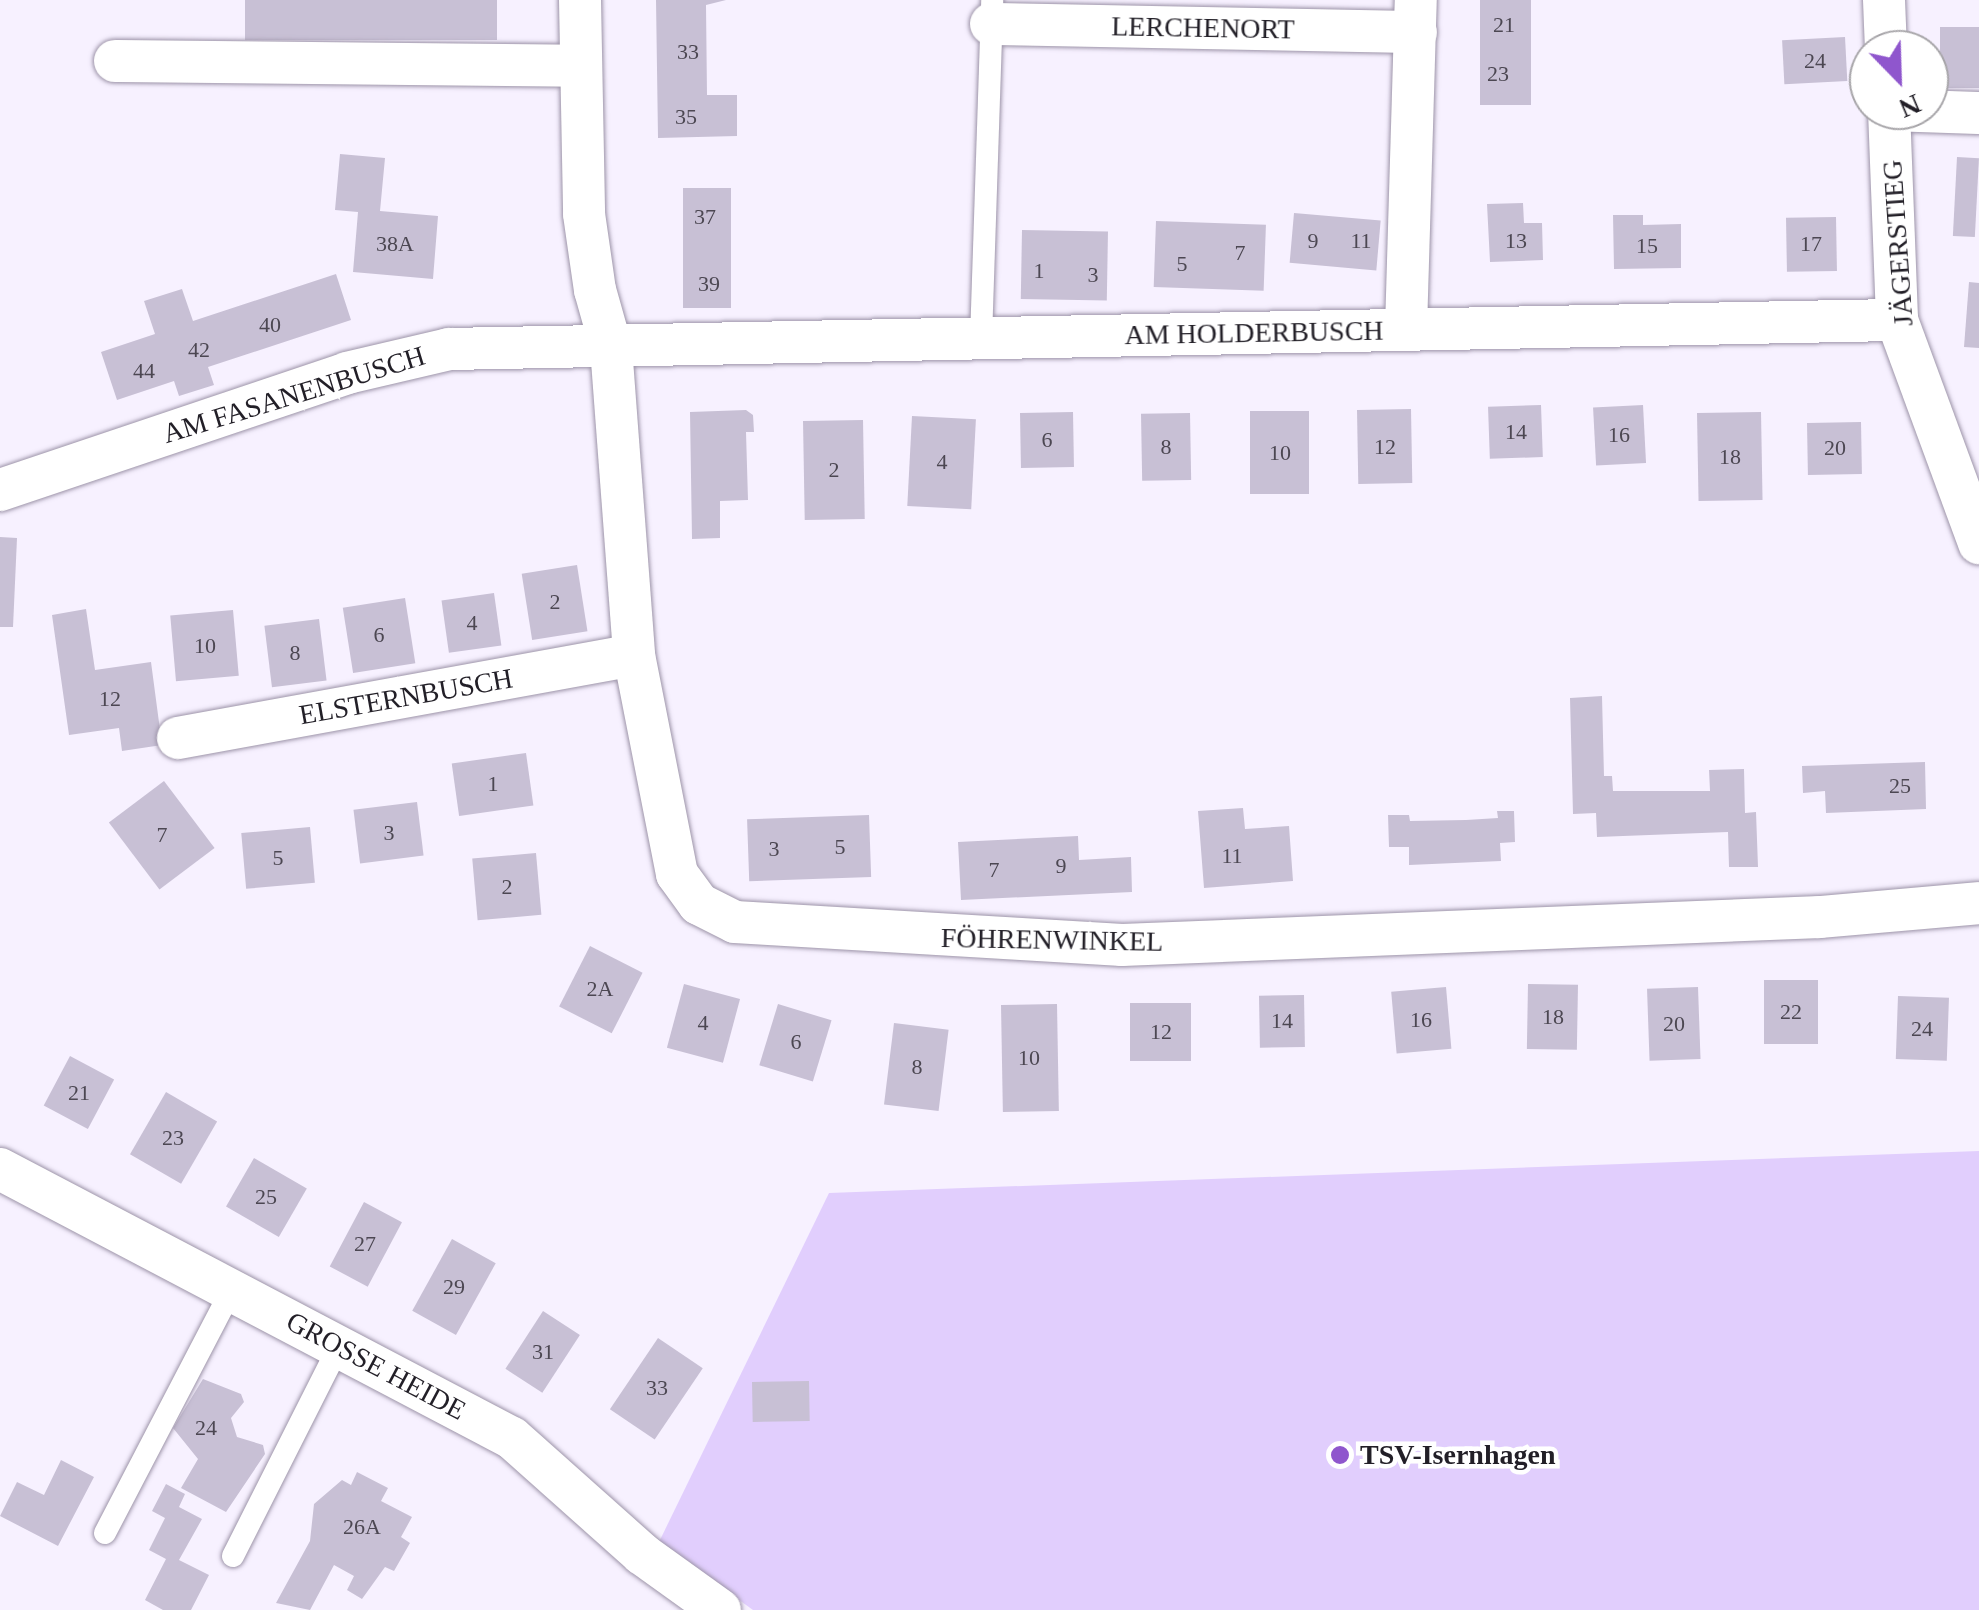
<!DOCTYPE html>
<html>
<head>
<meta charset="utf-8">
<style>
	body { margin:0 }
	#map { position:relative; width:1979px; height:1610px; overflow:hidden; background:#f7f1ff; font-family:"Times New Roman",serif }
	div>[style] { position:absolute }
	.green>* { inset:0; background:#e1cefd }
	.building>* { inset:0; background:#c8c0d5; transform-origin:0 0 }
	.roads { filter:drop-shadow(0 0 2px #9d94a9) drop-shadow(0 0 2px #9d94a9) }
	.lane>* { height:22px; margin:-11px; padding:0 11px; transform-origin:11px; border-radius:11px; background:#fff }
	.street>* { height:42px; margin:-21px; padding:0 21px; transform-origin:21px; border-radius:21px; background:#fff }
	.dots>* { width:28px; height:28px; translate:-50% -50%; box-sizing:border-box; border:5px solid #fff; border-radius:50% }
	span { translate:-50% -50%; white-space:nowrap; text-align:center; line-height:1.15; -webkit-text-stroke:9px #fff; paint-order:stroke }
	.number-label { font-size:22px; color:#4c4752 }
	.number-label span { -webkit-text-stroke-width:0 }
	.street-label { font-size:28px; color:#221f27 }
	.poi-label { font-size:28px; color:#221f27; font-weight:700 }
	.left { translate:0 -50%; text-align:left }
	.north { position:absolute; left:1849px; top:30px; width:100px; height:100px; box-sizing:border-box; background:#fff; border:2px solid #a7a5a9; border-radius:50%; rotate:157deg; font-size:28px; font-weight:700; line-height:40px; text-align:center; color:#221f27 }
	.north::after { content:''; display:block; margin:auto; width:35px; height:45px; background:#8f56cd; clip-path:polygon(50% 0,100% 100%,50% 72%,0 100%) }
</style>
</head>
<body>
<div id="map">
	<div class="green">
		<i style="clip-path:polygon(1979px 1151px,1979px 1610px,753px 1610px,659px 1542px,829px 1193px)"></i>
	</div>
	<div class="building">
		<i style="left:245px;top:0;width:252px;height:40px"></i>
		<i style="clip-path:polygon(656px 0,726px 0,706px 5px,707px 95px,737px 95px,737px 136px,658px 138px)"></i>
		<i style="left:1480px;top:0;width:51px;height:105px"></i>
		<i style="left:1940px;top:27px;width:39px;height:61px"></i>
		<i style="left:1845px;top:37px;width:44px;height:63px;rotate:87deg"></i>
		<i style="clip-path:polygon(340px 154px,385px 158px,380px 211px,438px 216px,433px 279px,353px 272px,358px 212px,335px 210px)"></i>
		<i style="left:1957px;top:157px;width:22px;height:79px;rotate:3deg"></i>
		<i style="left:731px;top:188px;width:120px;height:48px;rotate:90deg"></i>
		<i style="clip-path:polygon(1523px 203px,1524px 223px,1542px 223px,1543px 260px,1490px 262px,1487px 204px)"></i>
		<i style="left:1294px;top:213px;width:87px;height:50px;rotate:5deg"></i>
		<i style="clip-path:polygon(1613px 215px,1643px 215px,1643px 225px,1681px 224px,1681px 268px,1614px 269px)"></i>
		<i style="left:1836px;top:217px;width:54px;height:50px;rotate:89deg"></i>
		<i style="left:1156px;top:221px;width:110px;height:66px;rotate:2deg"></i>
		<i style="left:1022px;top:230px;width:86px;height:69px;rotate:1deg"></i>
		<i style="clip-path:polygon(336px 274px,351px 320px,208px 367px,214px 385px,179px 396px,174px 381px,117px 400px,101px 352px,155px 334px,144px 301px,182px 289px,193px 321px)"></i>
		<i style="clip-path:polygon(1969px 282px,1979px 283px,1979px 348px,1964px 347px)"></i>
		<i style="left:1541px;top:405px;width:52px;height:53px;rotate:88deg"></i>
		<i style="left:1643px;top:405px;width:58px;height:50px;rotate:87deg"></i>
		<i style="left:1411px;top:409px;width:74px;height:54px;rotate:89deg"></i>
		<i style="clip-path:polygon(746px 410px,753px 415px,754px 432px,746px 432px,748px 500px,720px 501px,720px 538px,692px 539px,690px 412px)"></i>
		<i style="left:1250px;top:411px;width:59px;height:83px"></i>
		<i style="left:1073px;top:412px;width:55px;height:53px;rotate:89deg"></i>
		<i style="left:1761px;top:412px;width:88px;height:64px;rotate:89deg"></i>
		<i style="left:1190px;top:413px;width:67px;height:49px;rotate:89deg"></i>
		<i style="left:912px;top:416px;width:64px;height:90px;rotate:3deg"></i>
		<i style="left:863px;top:420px;width:99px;height:60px;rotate:89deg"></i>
		<i style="left:1861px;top:422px;width:52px;height:54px;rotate:89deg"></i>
		<i style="clip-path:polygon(0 537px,17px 538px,13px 627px,0 627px)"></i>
		<i style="left:577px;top:565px;width:67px;height:56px;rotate:81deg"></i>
		<i style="left:494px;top:593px;width:53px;height:53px;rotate:82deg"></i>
		<i style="left:405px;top:598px;width:66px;height:63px;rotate:81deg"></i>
		<i style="clip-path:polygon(86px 609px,95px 670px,151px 662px,162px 745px,122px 751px,119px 728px,69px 735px,52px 615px)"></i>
		<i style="left:233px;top:610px;width:66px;height:63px;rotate:85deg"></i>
		<i style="left:319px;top:619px;width:62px;height:55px;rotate:83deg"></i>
		<i style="clip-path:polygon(1602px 696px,1604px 776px,1612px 776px,1613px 791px,1710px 791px,1709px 770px,1744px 769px,1745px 813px,1756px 812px,1758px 867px,1729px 867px,1728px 832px,1597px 837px,1596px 813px,1573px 814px,1570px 698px)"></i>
		<i style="left:526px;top:753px;width:53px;height:75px;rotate:82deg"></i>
		<i style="clip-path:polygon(1925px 762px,1926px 809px,1826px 813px,1825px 791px,1803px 793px,1802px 766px)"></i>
		<i style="left:164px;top:781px;width:84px;height:69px;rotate:53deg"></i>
		<i style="left:417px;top:802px;width:54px;height:64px;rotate:83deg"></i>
		<i style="clip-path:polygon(1243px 808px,1245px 829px,1289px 826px,1293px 881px,1204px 888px,1198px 811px)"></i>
		<i style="clip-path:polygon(1497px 811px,1514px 811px,1515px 842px,1500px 843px,1501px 861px,1409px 865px,1409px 847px,1389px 847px,1388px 815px,1409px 815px,1410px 821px,1466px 820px,1498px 818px)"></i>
		<i style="left:869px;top:815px;width:62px;height:122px;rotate:88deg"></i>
		<i style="left:310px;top:827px;width:56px;height:69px;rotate:85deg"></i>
		<i style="clip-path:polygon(1078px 836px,1079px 860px,1131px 857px,1132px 892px,961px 900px,958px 842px)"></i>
		<i style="left:536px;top:853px;width:62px;height:64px;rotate:85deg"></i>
		<i style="left:590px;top:946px;width:59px;height:68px;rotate:27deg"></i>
		<i style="left:1764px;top:980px;width:54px;height:64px"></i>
		<i style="left:684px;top:984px;width:58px;height:66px;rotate:15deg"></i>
		<i style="left:1528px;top:984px;width:50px;height:65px;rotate:1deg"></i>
		<i style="left:1446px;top:987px;width:62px;height:55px;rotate:85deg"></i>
		<i style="left:1698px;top:987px;width:72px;height:51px;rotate:88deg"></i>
		<i style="left:1304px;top:995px;width:52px;height:45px;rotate:89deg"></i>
		<i style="left:1898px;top:996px;width:51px;height:63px;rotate:2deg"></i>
		<i style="left:1191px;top:1003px;width:58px;height:61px;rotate:90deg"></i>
		<i style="left:778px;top:1004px;width:56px;height:64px;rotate:17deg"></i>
		<i style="left:1057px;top:1004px;width:107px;height:56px;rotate:89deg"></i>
		<i style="left:894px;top:1023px;width:55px;height:82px;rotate:7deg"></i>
		<i style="left:70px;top:1056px;width:50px;height:56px;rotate:28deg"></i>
		<i style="left:166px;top:1092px;width:59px;height:72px;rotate:30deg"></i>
		<i style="left:254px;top:1158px;width:61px;height:56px;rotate:30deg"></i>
		<i style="left:364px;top:1202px;width:43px;height:73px;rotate:28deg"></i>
		<i style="left:452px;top:1239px;width:50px;height:82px;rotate:29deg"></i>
		<i style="left:543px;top:1311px;width:44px;height:69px;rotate:33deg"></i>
		<i style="left:658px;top:1338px;width:54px;height:86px;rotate:34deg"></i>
		<i style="clip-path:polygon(203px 1379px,241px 1394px,244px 1402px,231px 1418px,237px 1437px,263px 1445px,265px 1454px,226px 1512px,181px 1488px,198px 1459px,173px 1428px)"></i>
		<i style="left:809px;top:1381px;width:40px;height:57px;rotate:89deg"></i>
		<i style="clip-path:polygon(61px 1460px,94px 1477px,58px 1546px,0 1516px,17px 1482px,44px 1495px)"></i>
		<i style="clip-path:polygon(357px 1472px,388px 1488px,381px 1501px,412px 1517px,401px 1537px,410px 1543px,394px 1571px,385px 1567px,362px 1599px,347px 1590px,354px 1576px,334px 1565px,310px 1610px,276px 1603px,310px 1541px,314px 1504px,342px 1480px,351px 1485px)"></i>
		<i style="clip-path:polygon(166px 1484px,185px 1494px,179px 1507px,202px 1519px,179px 1560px,209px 1575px,191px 1610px,163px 1610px,145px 1600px,166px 1559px,149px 1550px,165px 1518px,152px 1511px)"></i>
	</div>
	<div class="roads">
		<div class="lane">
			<i style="left:981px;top:339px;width:339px;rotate:-88.1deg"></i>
			<i style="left:105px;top:1533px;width:273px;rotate:-62.5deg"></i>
			<i style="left:233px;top:1556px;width:235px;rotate:-63.2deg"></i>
		</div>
		<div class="street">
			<i style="left:580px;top:0;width:214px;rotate:88.9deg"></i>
			<i style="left:584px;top:214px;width:77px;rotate:81.8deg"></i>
			<i style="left:595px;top:290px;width:59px;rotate:74.3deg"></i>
			<i style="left:611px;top:347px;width:309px;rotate:85.7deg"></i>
			<i style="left:634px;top:655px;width:223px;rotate:78.9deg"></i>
			<i style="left:677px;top:874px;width:37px;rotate:54deg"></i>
			<i style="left:699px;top:904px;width:40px;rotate:26.6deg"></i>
			<i style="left:735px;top:922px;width:388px;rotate:3.4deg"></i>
			<i style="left:1122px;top:945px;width:699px;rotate:-2.3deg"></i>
			<i style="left:1820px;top:917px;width:160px;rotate:-5deg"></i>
			<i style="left:1884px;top:0;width:50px;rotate:87.7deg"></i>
			<i style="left:991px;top:24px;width:425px;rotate:1.1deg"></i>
			<i style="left:115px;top:61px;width:466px;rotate:0.6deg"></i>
			<i style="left:1889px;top:110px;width:210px;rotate:87.8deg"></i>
			<i style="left:1897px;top:320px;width:238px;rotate:69.8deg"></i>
			<i style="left:1889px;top:110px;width:90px;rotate:1.9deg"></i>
			<i style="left:1406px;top:329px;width:329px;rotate:-88.3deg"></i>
			<i style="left:0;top:490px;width:366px;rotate:-18.6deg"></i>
			<i style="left:347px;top:373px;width:105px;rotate:-13.2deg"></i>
			<i style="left:449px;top:349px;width:1448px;rotate:-1.15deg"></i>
			<i style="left:178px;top:738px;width:463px;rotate:-10.3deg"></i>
			<i style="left:0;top:1169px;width:578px;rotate:27.72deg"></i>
			<i style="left:512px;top:1438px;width:174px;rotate:41.7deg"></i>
			<i style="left:642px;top:1554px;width:96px;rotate:35.7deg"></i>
		</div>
	</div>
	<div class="dots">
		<i style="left:1340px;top:1455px;background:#8f56cd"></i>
	</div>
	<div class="number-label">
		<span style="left:1504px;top:25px">21</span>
		<span style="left:688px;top:52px">33</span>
		<span style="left:1815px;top:61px">24</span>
		<span style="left:1498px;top:74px">23</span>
		<span style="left:686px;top:117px">35</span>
		<span style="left:705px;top:217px">37</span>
		<span style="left:1313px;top:241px">9</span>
		<span style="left:1361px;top:241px">11</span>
		<span style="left:1516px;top:241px">13</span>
		<span style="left:395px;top:244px">38A</span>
		<span style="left:1811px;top:244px">17</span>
		<span style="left:1647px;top:246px">15</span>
		<span style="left:1240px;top:253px">7</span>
		<span style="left:1182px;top:264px">5</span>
		<span style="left:1039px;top:271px">1</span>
		<span style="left:1093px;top:275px">3</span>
		<span style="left:709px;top:284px">39</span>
		<span style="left:270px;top:325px">40</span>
		<span style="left:199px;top:350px">42</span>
		<span style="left:144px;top:371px">44</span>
		<span style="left:1516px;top:432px">14</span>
		<span style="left:1619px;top:435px">16</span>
		<span style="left:1047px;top:440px">6</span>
		<span style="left:1166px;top:447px">8</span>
		<span style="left:1385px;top:447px">12</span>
		<span style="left:1835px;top:448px">20</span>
		<span style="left:1280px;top:453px">10</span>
		<span style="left:1730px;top:457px">18</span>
		<span style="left:942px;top:462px">4</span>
		<span style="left:834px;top:470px">2</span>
		<span style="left:555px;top:602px">2</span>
		<span style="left:472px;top:623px">4</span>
		<span style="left:379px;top:635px">6</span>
		<span style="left:205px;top:646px">10</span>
		<span style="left:295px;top:653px">8</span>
		<span style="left:110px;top:699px">12</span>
		<span style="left:493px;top:784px">1</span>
		<span style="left:1900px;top:786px">25</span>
		<span style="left:389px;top:833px">3</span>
		<span style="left:162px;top:835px">7</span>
		<span style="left:840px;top:847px">5</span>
		<span style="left:774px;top:849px">3</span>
		<span style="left:1232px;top:856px">11</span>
		<span style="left:278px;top:858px">5</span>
		<span style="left:1061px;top:866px">9</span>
		<span style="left:994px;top:870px">7</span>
		<span style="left:507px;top:887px">2</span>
		<span style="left:600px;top:989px">2A</span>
		<span style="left:1791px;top:1012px">22</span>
		<span style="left:1553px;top:1017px">18</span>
		<span style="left:1421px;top:1020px">16</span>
		<span style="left:1282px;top:1021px">14</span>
		<span style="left:703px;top:1023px">4</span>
		<span style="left:1674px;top:1024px">20</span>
		<span style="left:1922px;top:1029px">24</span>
		<span style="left:1161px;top:1032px">12</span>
		<span style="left:796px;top:1042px">6</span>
		<span style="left:1029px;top:1058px">10</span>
		<span style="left:917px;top:1067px">8</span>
		<span style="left:79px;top:1093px">21</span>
		<span style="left:173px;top:1138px">23</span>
		<span style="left:266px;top:1197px">25</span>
		<span style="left:365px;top:1244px">27</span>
		<span style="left:454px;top:1287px">29</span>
		<span style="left:543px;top:1352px">31</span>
		<span style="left:657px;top:1388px">33</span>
		<span style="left:206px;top:1428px">24</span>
		<span style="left:362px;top:1527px">26A</span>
	</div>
	<div class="street-label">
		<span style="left:1203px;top:28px;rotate:1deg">LERCHENORT</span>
		<span style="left:1898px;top:243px;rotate:-94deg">JÄGERSTIEG</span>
		<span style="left:1254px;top:333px;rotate:-1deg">AM HOLDERBUSCH</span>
		<span style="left:294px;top:395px;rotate:-17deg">AM FASANENBUSCH</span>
		<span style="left:406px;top:697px;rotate:-10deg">ELSTERNBUSCH</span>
		<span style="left:1052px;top:940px;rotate:1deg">FÖHRENWINKEL</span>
		<span style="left:376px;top:1366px;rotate:28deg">GROSSE HEIDE</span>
	</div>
	<div class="poi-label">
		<span class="left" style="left:1360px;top:1455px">TSV-Isernhagen</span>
	</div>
	<div class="north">N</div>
</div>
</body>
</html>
